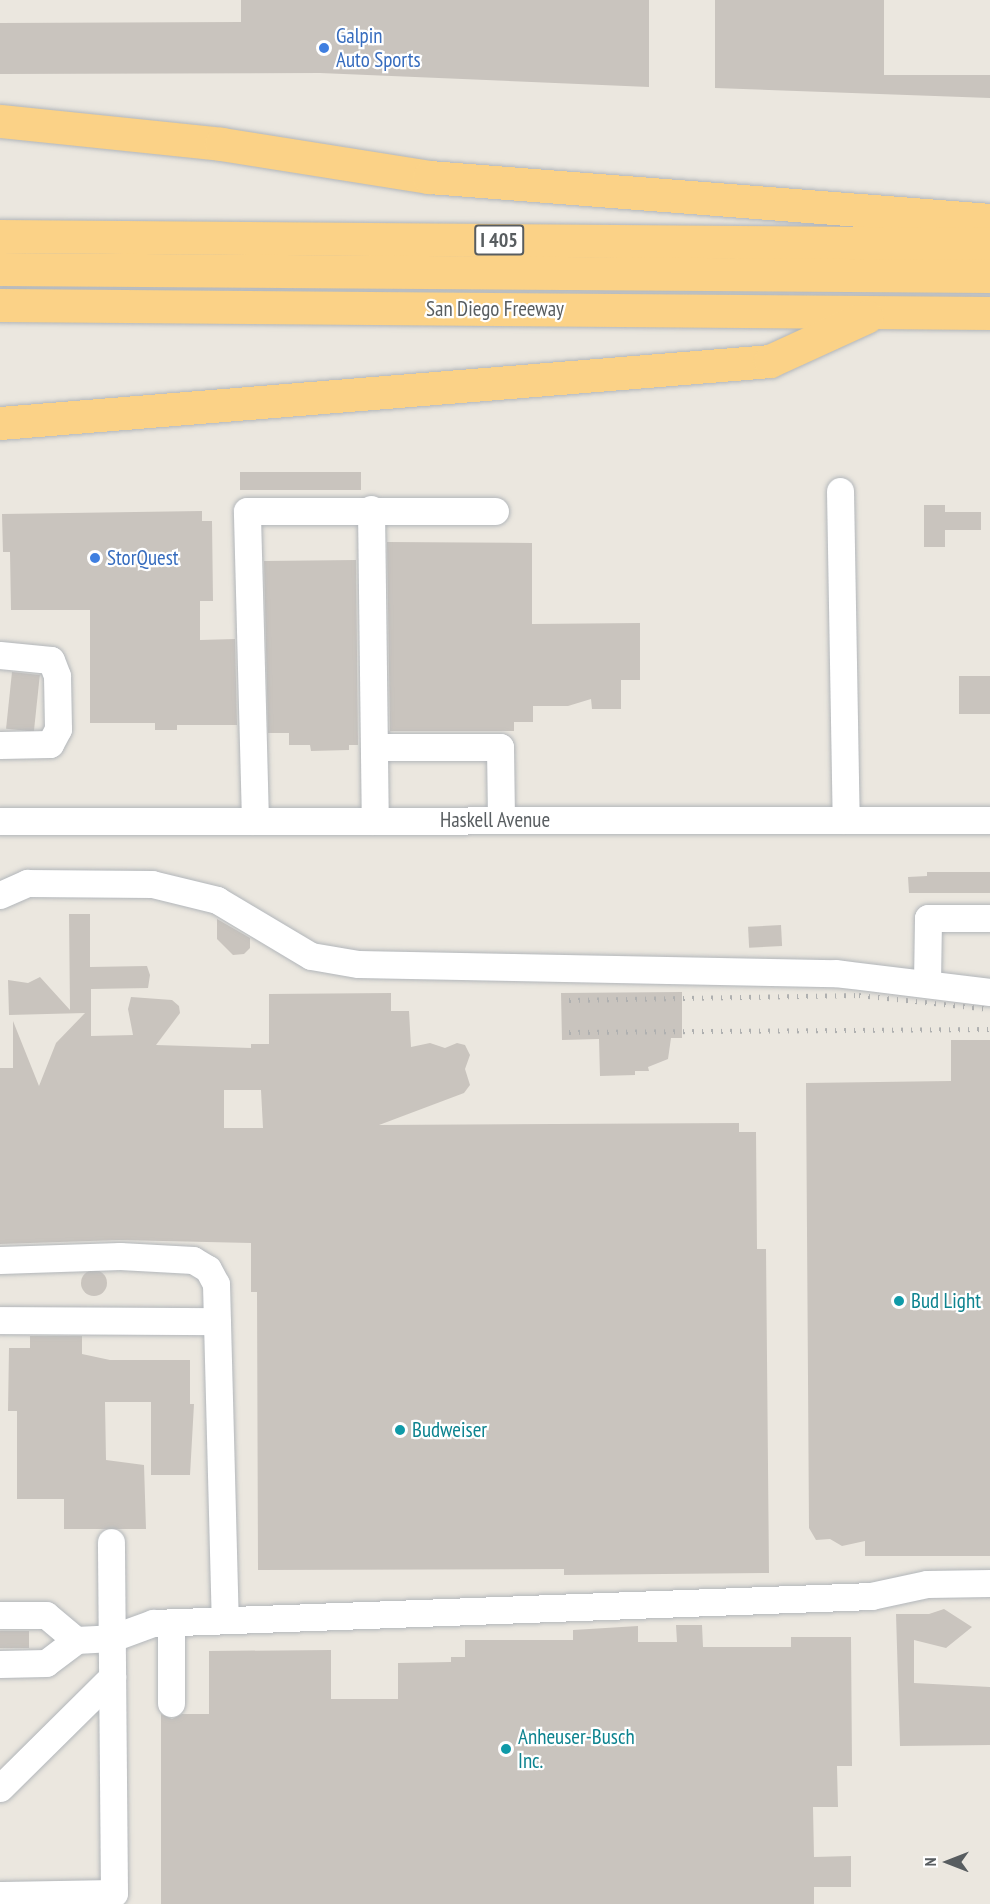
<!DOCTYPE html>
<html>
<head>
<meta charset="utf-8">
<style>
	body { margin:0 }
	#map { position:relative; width:990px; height:1904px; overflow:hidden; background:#ebe7df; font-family:"PT Sans Narrow",sans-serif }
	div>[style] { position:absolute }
	.building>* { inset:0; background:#c9c4be; transform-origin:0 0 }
	.round { border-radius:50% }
	.roads { filter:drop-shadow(0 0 2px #b2b6ba) drop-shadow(0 0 2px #b2b6ba) }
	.minor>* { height:27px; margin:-13.5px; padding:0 13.5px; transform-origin:13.5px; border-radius:13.5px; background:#fff }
	.highway>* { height:33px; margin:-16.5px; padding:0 16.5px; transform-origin:16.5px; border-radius:16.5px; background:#fbd287 }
	.rail>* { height:4.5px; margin-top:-2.25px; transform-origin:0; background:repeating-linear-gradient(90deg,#afb0b0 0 1.5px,transparent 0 9.5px) }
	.dots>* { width:16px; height:16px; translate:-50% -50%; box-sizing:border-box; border:3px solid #fff; border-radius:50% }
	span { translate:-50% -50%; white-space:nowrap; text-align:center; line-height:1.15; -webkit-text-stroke:4.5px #fff; paint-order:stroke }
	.shield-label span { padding:2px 4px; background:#fff; border:2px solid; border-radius:4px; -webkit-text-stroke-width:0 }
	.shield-label { font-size:20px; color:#585d60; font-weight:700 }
	.shop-label { font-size:21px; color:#366cbe }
	.left { translate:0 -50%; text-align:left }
	.street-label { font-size:21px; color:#585d60 }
	.culture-label { font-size:21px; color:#0d838f }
	.north { position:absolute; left:918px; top:1832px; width:60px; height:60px; -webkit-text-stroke:4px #fff; paint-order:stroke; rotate:270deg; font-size:16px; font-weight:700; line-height:24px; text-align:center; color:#585d60 }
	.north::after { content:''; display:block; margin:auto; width:21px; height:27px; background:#585d60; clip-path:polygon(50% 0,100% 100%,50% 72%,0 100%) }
</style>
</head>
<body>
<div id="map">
	<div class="building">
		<i style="clip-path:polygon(241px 0,649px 0,649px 87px,320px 73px,0 74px,0 23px,241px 22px)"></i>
		<i style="clip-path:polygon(715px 0,884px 0,884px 75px,990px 75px,990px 98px,715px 88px)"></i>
		<i style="left:361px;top:472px;width:18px;height:121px;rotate:90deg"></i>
		<i style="clip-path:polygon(924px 505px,945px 505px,945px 512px,981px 512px,981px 530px,945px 530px,945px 547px,924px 547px)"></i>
		<i style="clip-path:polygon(202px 511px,202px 521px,212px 521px,213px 601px,200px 601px,200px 640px,235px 639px,237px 725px,177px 725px,177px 730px,155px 730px,155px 723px,90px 723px,90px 610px,11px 610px,10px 552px,3px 552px,2px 514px)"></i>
		<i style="clip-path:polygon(387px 542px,532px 543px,532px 624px,640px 623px,640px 680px,621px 680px,621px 709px,592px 709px,591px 699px,568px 706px,533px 706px,533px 722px,514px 722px,514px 731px,390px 731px)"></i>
		<i style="clip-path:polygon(356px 560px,358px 745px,349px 745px,349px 750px,311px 751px,310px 745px,289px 745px,289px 733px,268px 733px,264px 561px)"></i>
		<i style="left:12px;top:672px;width:28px;height:57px;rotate:6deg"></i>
		<i style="left:959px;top:676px;width:31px;height:38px"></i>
		<i style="clip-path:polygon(927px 872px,990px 872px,990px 893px,909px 893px,908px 877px,927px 876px)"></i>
		<i style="clip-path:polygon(evenodd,69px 914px,90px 914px,90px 967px,147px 966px,150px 975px,148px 988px,91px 989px,91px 1036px,133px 1035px,128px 1009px,131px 997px,172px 1000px,179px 1006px,180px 1013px,156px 1045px,251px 1048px,251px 1044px,269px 1044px,269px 994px,391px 993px,391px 1011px,409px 1011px,411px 1047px,430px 1043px,445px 1048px,457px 1043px,465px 1045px,470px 1055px,465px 1069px,470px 1085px,464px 1093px,379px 1125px,739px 1123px,739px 1132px,756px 1132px,757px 1249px,766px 1249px,769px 1573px,564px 1575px,564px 1569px,258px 1570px,257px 1292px,251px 1292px,251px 1243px,119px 1240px,0 1244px,0 1068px,13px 1068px,13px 1021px,39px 1086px,56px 1043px,85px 1013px,9px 1015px,8px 980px,28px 983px,40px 977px,70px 1010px,69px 914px,224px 1090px,261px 1090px,263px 1128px,224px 1128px,224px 1090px)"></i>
		<i style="clip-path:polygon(217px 919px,250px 938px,250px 948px,244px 954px,233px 955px,217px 939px)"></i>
		<i style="left:781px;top:925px;width:21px;height:33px;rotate:87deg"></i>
		<i style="clip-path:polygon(682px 992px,682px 1038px,671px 1038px,668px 1059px,648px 1067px,649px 1071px,635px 1071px,635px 1075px,600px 1076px,599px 1039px,562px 1040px,561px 993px)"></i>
		<i style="clip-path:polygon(951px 1040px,990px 1040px,990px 1556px,865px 1556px,865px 1541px,842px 1546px,830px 1539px,816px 1540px,809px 1528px,806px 1083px,951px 1081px)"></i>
		<i class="round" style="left:81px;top:1270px;width:26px;height:26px"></i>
		<i style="clip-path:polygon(30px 1336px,82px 1336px,82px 1354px,110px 1360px,190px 1360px,190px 1404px,194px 1404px,190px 1475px,151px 1475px,151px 1402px,105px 1402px,106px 1460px,144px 1465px,146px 1529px,64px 1529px,64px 1499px,17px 1499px,17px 1411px,8px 1411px,9px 1348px,30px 1348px)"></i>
		<i style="clip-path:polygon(944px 1609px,972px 1627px,946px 1648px,914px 1640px,914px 1683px,990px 1687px,990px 1745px,900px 1746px,896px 1614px,929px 1614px)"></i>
		<i style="clip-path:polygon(676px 1625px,702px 1625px,703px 1647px,791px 1647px,791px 1637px,851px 1637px,852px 1766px,837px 1766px,838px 1807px,813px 1807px,814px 1857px,851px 1856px,851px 1887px,814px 1887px,814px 1904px,161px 1904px,161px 1714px,172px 1719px,182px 1714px,209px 1714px,209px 1651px,331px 1650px,331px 1699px,398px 1699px,398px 1663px,451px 1662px,451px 1657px,465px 1657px,465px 1640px,573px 1640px,573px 1630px,638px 1626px,638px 1642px,677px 1642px)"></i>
		<i style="left:0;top:1631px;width:29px;height:17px"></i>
	</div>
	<div class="roads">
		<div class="minor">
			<i style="left:840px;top:491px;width:329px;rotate:89deg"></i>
			<i style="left:371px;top:509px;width:312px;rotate:89.3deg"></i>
			<i style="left:0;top:655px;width:51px;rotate:5.6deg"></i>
			<i style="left:51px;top:660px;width:17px;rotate:69deg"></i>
			<i style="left:57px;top:676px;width:53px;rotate:88.9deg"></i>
			<i style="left:58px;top:729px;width:17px;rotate:118deg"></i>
			<i style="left:50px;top:744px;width:50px;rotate:178.9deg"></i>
			<i style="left:374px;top:747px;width:126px"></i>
			<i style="left:500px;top:747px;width:73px;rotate:89.2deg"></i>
			<i style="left:0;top:821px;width:990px;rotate:-0.06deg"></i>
			<i style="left:255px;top:821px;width:310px;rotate:-91.5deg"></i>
			<i style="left:247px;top:511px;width:248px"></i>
			<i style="left:0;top:895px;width:30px;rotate:-24deg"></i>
			<i style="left:27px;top:883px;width:125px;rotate:0.5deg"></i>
			<i style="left:152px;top:884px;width:67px;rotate:13.8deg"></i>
			<i style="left:217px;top:900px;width:109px;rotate:30.8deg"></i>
			<i style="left:311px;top:956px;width:48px;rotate:9.7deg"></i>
			<i style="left:358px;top:964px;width:477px;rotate:1.1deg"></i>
			<i style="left:835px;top:973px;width:156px;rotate:7deg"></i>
			<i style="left:927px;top:983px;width:65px;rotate:-89.1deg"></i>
			<i style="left:928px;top:918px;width:62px"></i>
			<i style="left:0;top:1260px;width:120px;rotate:-1.9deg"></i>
			<i style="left:120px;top:1256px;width:73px;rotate:3.1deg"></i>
			<i style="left:193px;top:1260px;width:17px;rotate:31deg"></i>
			<i style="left:208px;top:1269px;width:17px;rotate:62deg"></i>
			<i style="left:216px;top:1284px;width:334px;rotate:88.5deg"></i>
			<i style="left:0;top:1320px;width:217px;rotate:0.3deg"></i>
			<i style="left:0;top:1615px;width:46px"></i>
			<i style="left:46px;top:1615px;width:39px;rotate:40deg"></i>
			<i style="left:76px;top:1640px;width:36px;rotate:-3deg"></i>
			<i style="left:112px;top:1638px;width:44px;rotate:-20.1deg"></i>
			<i style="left:153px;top:1623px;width:719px;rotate:-2.15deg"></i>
			<i style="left:871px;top:1596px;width:57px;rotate:-12.1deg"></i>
			<i style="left:927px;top:1584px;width:63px;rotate:-0.9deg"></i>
			<i style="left:171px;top:1622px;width:81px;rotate:90deg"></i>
			<i style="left:0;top:1664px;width:46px;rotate:-1.2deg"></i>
			<i style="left:46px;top:1663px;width:38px;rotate:-37deg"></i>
			<i style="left:0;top:1788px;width:158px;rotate:-44.7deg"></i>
			<i style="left:0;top:1895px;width:114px;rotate:-1deg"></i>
			<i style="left:114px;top:1893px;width:351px;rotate:-90.5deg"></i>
		</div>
		<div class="highway">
			<i style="left:0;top:121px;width:222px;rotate:5.9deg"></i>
			<i style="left:221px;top:144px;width:211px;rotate:9deg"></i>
			<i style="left:429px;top:177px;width:563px;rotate:4.38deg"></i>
			<i style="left:0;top:236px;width:990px;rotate:0.46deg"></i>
			<i style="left:0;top:269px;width:990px;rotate:0.41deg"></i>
			<i style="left:0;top:305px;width:990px;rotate:0.46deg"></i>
			<i style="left:0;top:423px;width:772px;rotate:-4.6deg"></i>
			<i style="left:770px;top:361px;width:106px;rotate:-24.6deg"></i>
		</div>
	</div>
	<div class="rail">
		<i style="left:569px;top:1000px;width:290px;rotate:-1deg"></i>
		<i style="left:859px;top:995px;width:132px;rotate:6.1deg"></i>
		<i style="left:569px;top:1032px;width:421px;rotate:-0.4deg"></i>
	</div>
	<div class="dots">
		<i style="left:324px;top:48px;background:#3f7fe0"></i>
		<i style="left:95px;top:558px;background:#3f7fe0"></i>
		<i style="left:899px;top:1301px;background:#0f9aa8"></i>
		<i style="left:400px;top:1430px;background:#0f9aa8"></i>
		<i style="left:506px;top:1749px;background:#0f9aa8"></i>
	</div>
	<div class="shield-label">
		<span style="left:499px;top:240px">I 405</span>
	</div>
	<div class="shop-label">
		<span class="left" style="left:336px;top:48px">Galpin<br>Auto Sports</span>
		<span class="left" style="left:107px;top:558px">StorQuest</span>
	</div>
	<div class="street-label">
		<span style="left:495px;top:309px">San Diego Freeway</span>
		<span style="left:495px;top:820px">Haskell Avenue</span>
	</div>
	<div class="culture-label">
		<span class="left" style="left:911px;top:1301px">Bud Light</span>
		<span class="left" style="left:412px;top:1430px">Budweiser</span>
		<span class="left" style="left:518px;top:1749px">Anheuser-Busch<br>Inc.</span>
	</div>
	<div class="north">N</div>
</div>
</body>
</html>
